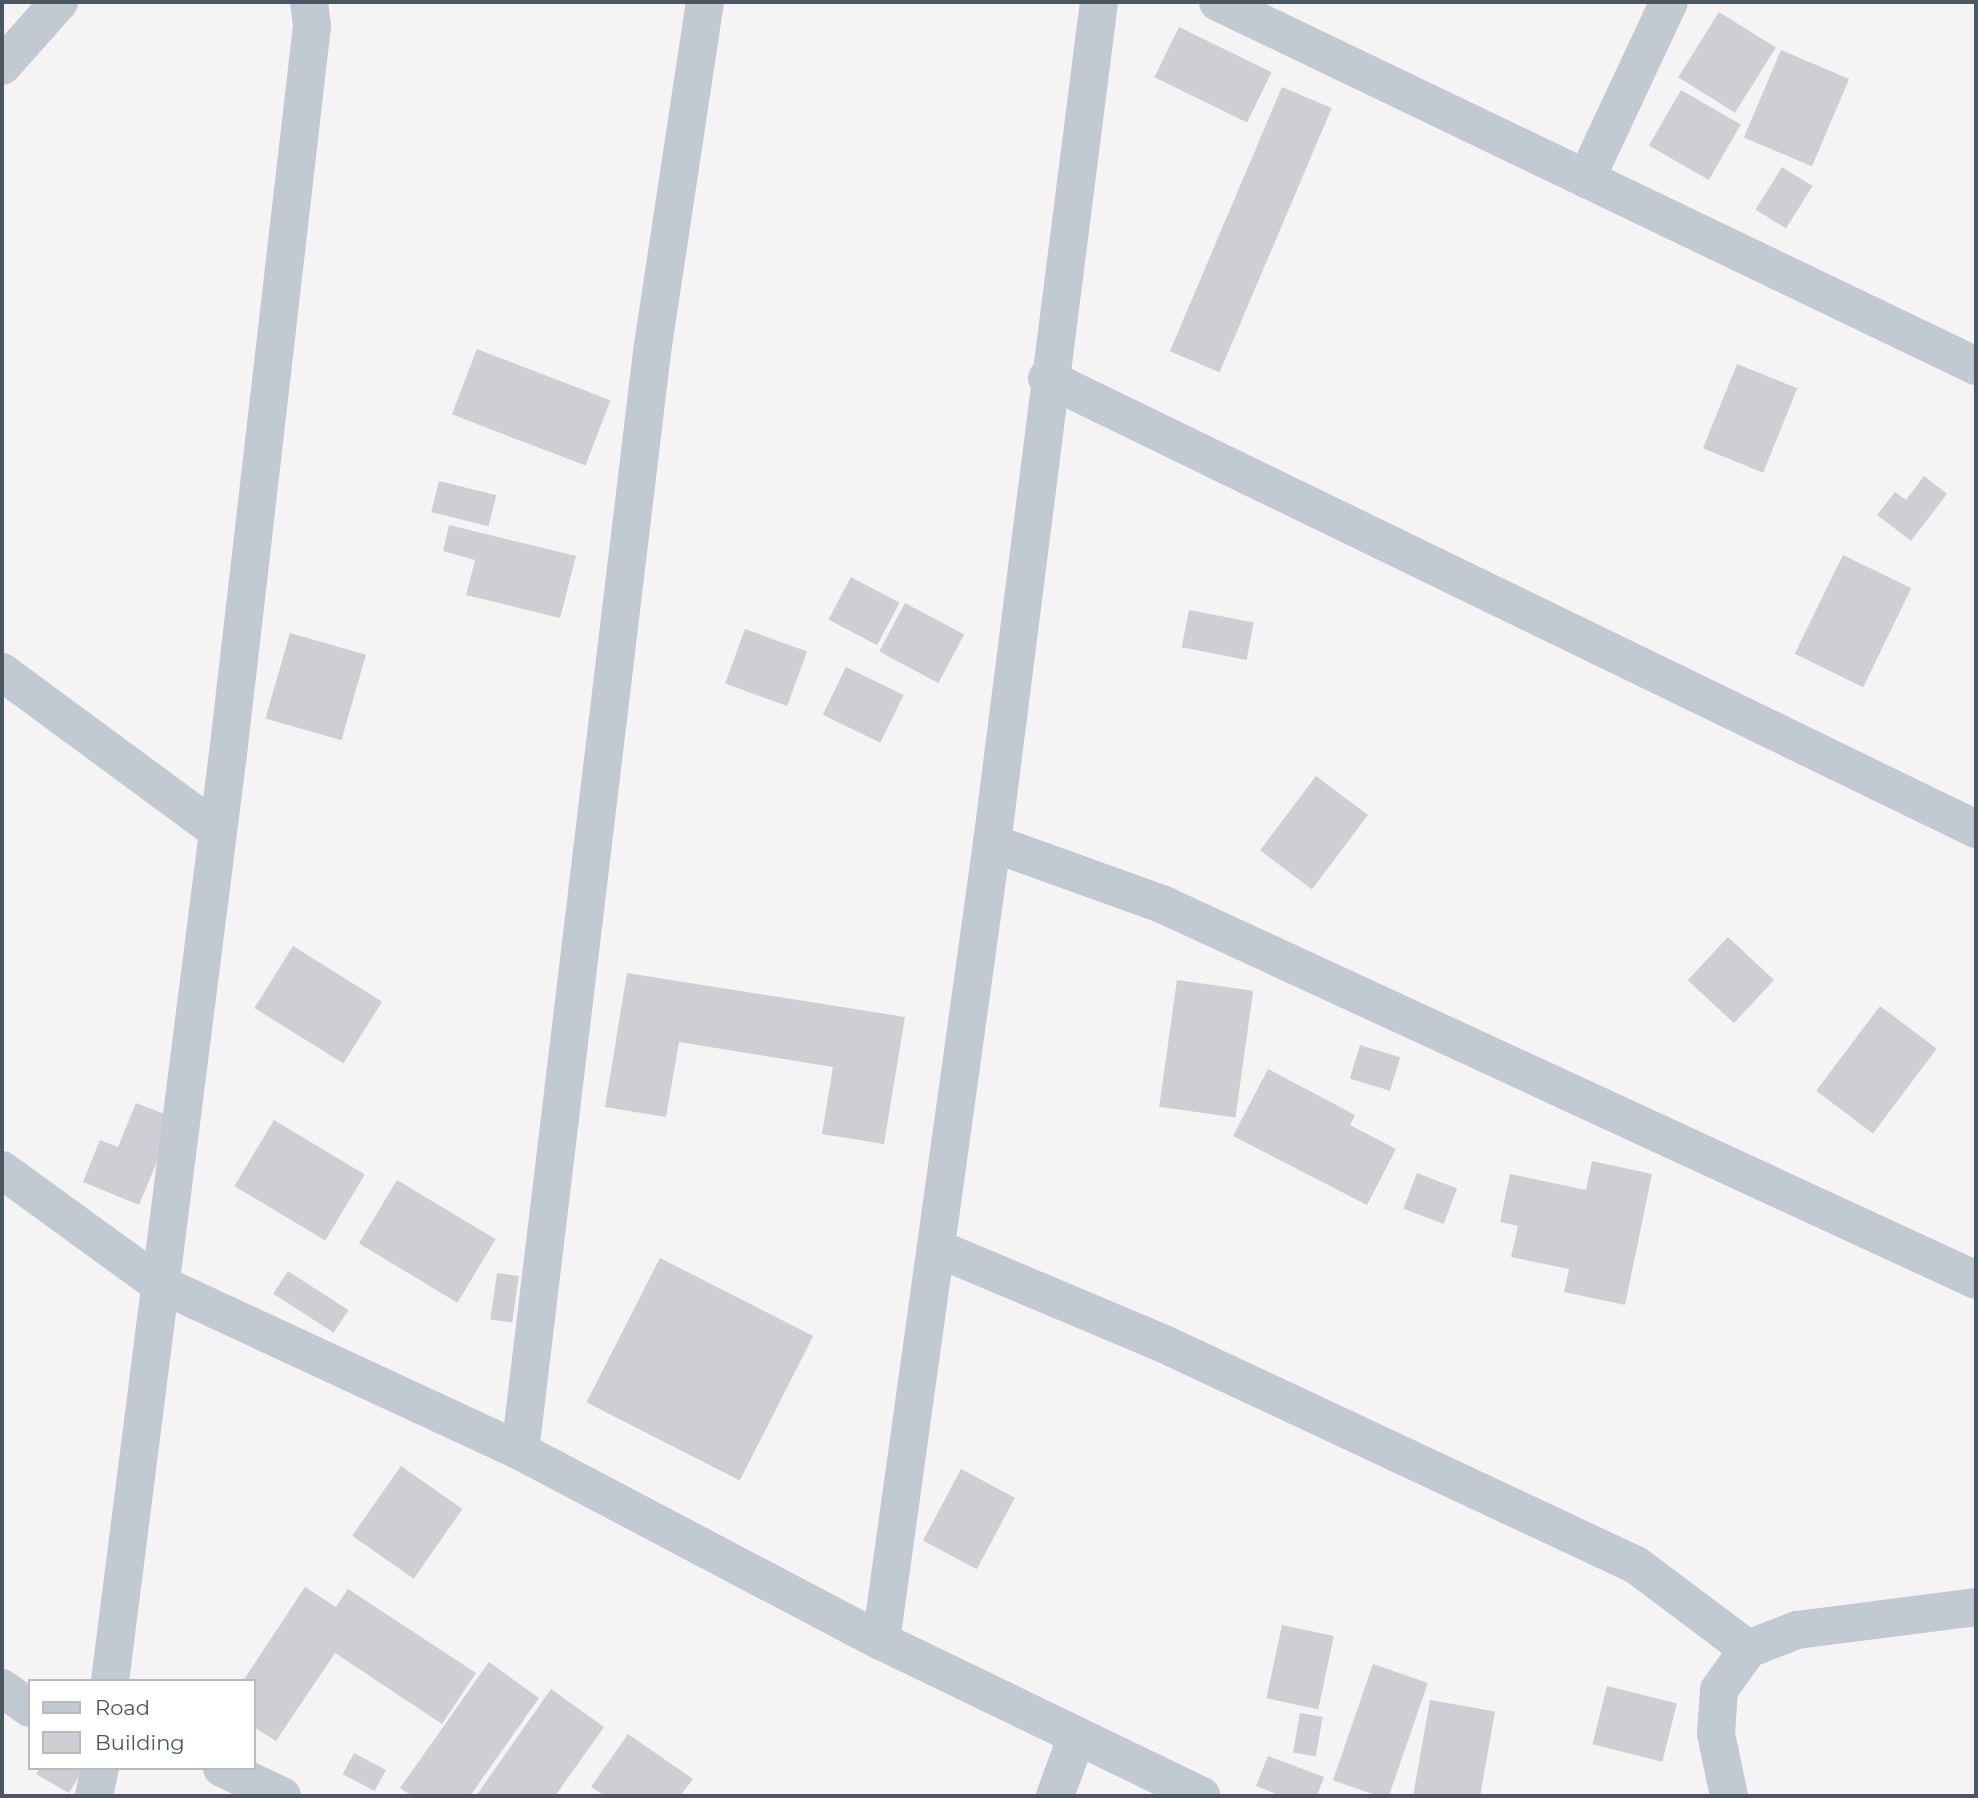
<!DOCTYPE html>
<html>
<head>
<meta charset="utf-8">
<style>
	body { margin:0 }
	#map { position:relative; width:1978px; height:1798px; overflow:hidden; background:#f5f3f3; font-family:Montserrat,sans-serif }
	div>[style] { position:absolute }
	.building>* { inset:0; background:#cdcfd5; transform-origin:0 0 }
	.street>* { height:38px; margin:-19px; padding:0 19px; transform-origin:19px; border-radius:19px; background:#c1cad2 }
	span { translate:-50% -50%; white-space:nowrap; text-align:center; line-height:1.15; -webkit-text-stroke:6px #fff; paint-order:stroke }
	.frame { position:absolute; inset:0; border:4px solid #4a5661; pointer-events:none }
	.legend { position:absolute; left:28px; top:1679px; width:228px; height:91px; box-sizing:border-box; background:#fff; border:2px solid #b7bbc0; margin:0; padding:9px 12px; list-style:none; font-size:21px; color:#4a5661 }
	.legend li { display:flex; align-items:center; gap:14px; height:35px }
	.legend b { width:35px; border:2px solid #b7bbc0 }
</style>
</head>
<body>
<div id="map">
	<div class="building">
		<i style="left:1719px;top:12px;width:67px;height:77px;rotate:32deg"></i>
		<i style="left:1179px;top:27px;width:103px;height:56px;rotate:26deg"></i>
		<i style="left:1781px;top:50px;width:74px;height:95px;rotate:23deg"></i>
		<i style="left:1282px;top:87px;width:54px;height:287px;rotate:23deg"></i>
		<i style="left:1681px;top:90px;width:69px;height:64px;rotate:30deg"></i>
		<i style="left:1782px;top:167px;width:36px;height:50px;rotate:32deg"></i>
		<i style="left:477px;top:349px;width:143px;height:70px;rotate:21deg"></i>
		<i style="left:1737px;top:364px;width:65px;height:91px;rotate:22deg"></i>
		<i style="clip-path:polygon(1924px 476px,1947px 494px,1911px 541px,1877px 515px,1895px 492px,1906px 500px)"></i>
		<i style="left:439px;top:481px;width:59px;height:32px;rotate:14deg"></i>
		<i style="clip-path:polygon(449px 525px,576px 556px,560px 618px,466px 595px,475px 560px,443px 551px)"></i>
		<i style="left:1843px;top:555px;width:76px;height:110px;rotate:26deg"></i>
		<i style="left:851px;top:577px;width:55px;height:48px;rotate:28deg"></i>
		<i style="left:905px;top:603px;width:67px;height:55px;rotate:28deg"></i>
		<i style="left:1189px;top:610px;width:66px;height:38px;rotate:11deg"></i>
		<i style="left:745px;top:629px;width:66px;height:58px;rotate:20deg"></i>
		<i style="left:290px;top:633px;width:79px;height:89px;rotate:16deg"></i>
		<i style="left:846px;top:667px;width:64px;height:53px;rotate:26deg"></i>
		<i style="left:1316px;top:776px;width:65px;height:93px;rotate:37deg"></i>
		<i style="left:1728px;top:937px;width:63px;height:59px;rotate:43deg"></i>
		<i style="left:293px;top:946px;width:105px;height:73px;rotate:32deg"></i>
		<i style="clip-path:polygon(627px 973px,905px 1017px,884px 1144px,822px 1134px,833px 1067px,679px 1042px,666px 1117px,605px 1107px)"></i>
		<i style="left:1177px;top:980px;width:77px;height:128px;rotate:8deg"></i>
		<i style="left:1880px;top:1006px;width:71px;height:106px;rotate:37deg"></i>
		<i style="left:1360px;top:1045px;width:42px;height:35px;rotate:17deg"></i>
		<i style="clip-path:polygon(1268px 1069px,1355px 1115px,1350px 1125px,1396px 1149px,1367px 1205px,1233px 1136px)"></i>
		<i style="clip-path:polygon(136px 1103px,175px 1118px,139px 1205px,83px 1182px,100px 1140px,118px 1147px)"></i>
		<i style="left:274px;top:1120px;width:106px;height:77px;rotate:31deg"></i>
		<i style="clip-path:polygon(1592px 1161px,1652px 1174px,1625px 1305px,1564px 1292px,1569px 1269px,1511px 1257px,1518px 1226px,1500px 1222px,1510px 1174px,1586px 1190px)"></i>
		<i style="left:1417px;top:1173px;width:43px;height:38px;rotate:21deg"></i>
		<i style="left:397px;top:1180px;width:115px;height:74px;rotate:31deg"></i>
		<i style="left:660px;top:1258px;width:172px;height:162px;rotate:27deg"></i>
		<i style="left:288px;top:1271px;width:72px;height:27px;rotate:33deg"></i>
		<i style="left:497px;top:1273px;width:22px;height:47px;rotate:8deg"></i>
		<i style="left:401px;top:1466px;width:75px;height:85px;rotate:35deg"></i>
		<i style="left:961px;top:1469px;width:61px;height:81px;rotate:28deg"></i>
		<i style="clip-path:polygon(305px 1587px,336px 1607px,348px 1589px,476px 1673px,442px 1724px,335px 1653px,276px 1741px,254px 1727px,254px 1681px,243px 1681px)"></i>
		<i style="left:1282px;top:1625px;width:53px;height:75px;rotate:12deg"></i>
		<i style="clip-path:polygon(489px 1662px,539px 1698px,470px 1796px,412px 1796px,400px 1788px)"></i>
		<i style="left:1373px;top:1664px;width:58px;height:123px;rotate:19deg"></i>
		<i style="left:1607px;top:1686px;width:72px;height:60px;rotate:14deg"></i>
		<i style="clip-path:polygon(551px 1689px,604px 1727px,555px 1796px,476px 1796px)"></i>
		<i style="left:1430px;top:1700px;width:66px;height:98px;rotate:10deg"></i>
		<i style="left:1300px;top:1713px;width:23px;height:40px;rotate:10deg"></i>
		<i style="clip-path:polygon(628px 1734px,693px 1779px,680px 1796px,605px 1796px,591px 1787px)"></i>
		<i style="left:354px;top:1753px;width:36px;height:24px;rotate:28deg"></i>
		<i style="clip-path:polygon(1268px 1756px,1324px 1777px,1317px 1796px,1282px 1796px,1256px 1786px)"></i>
		<i style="clip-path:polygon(40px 1768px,84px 1768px,69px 1793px,36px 1774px)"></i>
	</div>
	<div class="street">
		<i style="left:1218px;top:2px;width:841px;rotate:25.65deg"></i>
		<i style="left:2px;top:66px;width:86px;rotate:-48.3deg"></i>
		<i style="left:1586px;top:179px;width:195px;rotate:-64.9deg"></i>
		<i style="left:1047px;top:378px;width:1033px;rotate:25.9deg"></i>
		<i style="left:2px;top:672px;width:268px;rotate:36.4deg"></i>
		<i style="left:992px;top:843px;width:183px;rotate:19.8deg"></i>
		<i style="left:1164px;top:905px;width:894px;rotate:24.79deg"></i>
		<i style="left:2px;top:1170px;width:190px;rotate:36deg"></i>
		<i style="left:156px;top:1282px;width:401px;rotate:24.9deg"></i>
		<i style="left:520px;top:1451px;width:408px;rotate:27.8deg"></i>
		<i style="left:881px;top:1641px;width:356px;rotate:25.8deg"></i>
		<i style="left:936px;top:1248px;width:245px;rotate:22.8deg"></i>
		<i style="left:1162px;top:1343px;width:523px;rotate:25.1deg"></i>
		<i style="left:1636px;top:1565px;width:140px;rotate:36.9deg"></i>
		<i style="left:520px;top:1451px;width:1107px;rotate:-83.15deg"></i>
		<i style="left:652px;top:352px;width:354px;rotate:-81.4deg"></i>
		<i style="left:881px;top:1641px;width:806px;rotate:-82.08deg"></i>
		<i style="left:992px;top:843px;width:848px;rotate:-82.75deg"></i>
		<i style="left:110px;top:1681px;width:934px;rotate:-82.75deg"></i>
		<i style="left:228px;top:754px;width:733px;rotate:-83.42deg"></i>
		<i style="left:312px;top:26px;width:24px;rotate:-97deg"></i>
		<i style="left:2px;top:1688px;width:34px;rotate:36deg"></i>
		<i style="left:222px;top:1768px;width:66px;rotate:25deg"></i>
		<i style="left:94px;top:1796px;width:29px;rotate:-78deg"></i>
		<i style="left:1055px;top:1796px;width:64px;rotate:-69.9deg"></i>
		<i style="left:1729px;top:1796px;width:63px;rotate:-101.8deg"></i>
		<i style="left:1716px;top:1734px;width:44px;rotate:-86.1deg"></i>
		<i style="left:1719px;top:1690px;width:50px;rotate:-54.7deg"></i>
		<i style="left:1748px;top:1649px;width:53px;rotate:-21.2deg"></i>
		<i style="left:1797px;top:1630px;width:180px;rotate:-7.3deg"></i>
	</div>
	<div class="frame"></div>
	<ul class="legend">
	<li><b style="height:9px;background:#c1cad2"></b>Road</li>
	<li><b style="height:19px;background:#cdcfd5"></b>Building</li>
	</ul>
</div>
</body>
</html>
